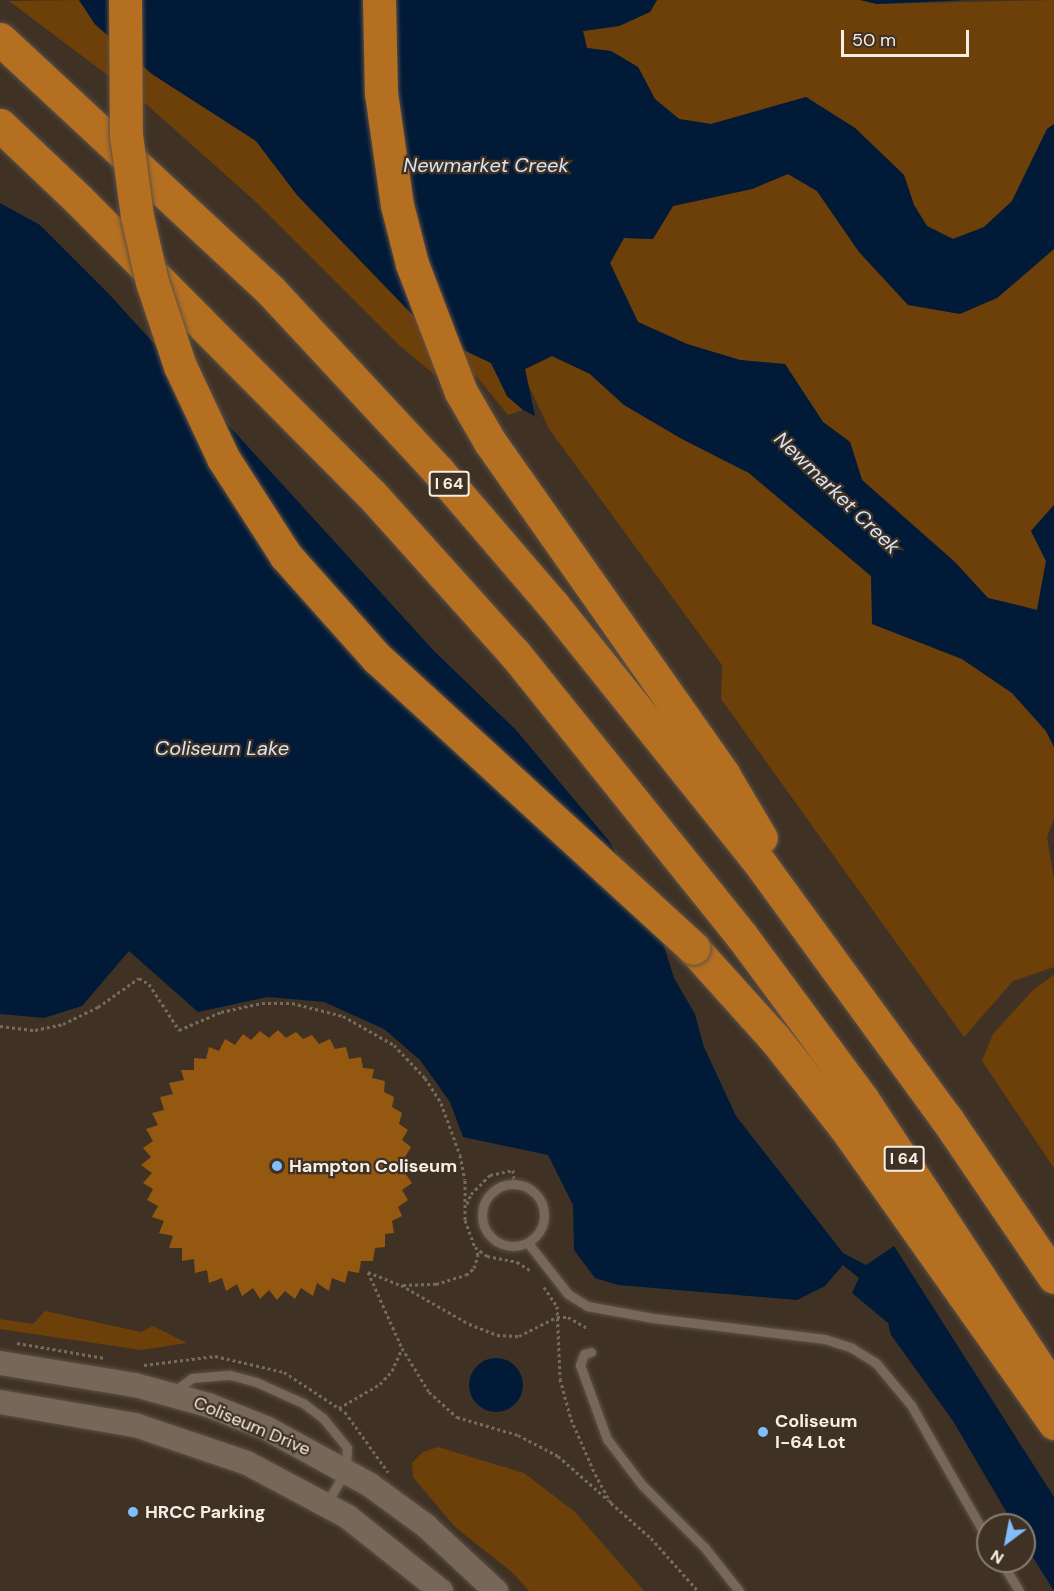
<!DOCTYPE html>
<html>
<head>
<meta charset="utf-8">
<style>
	body { margin:0 }
	#map { position:relative; width:1054px; height:1591px; overflow:hidden; background:#3f3225; font-family:"DM Sans",sans-serif }
	div>[style] { position:absolute }
	.green>* { inset:0; background:#6d3f09 }
	.water>* { inset:0; background:#001a37 }
	.round { border-radius:50% }
	.building>* { inset:0; background:#955810 }
	.path>* { height:3px; margin-top:-1.5px; transform-origin:0; background:repeating-linear-gradient(90deg,#776b5f 0 3px,transparent 0 6px) }
	.roads { filter:drop-shadow(0 0 2px #5c5046) drop-shadow(0 0 2px #5c5046) }
	.service>* { height:9px; margin:-4.5px; padding:0 4.5px; transform-origin:4.5px; border-radius:4.5px; background:#766759 }
	.service>.ring { margin:-4.5px; padding:0; box-sizing:content-box; background:none; border:9px solid #766759; border-radius:50% }
	.tertiary>* { height:24px; margin:-12px; padding:0 12px; transform-origin:12px; border-radius:12px; background:#766759 }
	.motorway>* { height:33px; margin:-16.5px; padding:0 16.5px; transform-origin:16.5px; border-radius:16.5px; background:#b56f21 }
	.bridges { filter:drop-shadow(0 0 2px #5c5046) drop-shadow(0 0 2px #5c5046) }
	.motorway-bridge>* { height:33px; margin:-16.5px; padding:0 16.5px; transform-origin:16.5px; border-radius:16.5px; background:#b56f21 }
	.dots>* { width:16px; height:16px; translate:-50% -50%; box-sizing:border-box; border:3px solid #3f3225; border-radius:50% }
	span { translate:-50% -50%; white-space:nowrap; text-align:center; line-height:1.15; -webkit-text-stroke:4.5px #3f3225; paint-order:stroke }
	.shield-label span { padding:2px 4px; background:#3f3225; border:2px solid; border-radius:4px; -webkit-text-stroke-width:0 }
	.shield-label { font-size:16px; color:#f7eee6; font-weight:700 }
	.poi-label { font-size:18px; color:#f7eee6; font-weight:700 }
	.left { translate:0 -50%; text-align:left }
	.street-label { font-size:18px; color:#f7eee6 }
	.water-label { font-size:20px; color:#d6e5f6; font-style:italic }
	.north { position:absolute; left:976px; top:1513px; width:60px; height:60px; box-sizing:border-box; background:#3f3225; border:2px solid #897d72; border-radius:50%; rotate:212deg; font-size:16px; font-weight:700; line-height:24px; text-align:center; color:#f7eee6 }
	.north::after { content:''; display:block; margin:auto; width:21px; height:27px; background:#81bdfa; clip-path:polygon(50% 0,100% 100%,50% 72%,0 100%) }
	.scale { position:absolute; left:841px; top:30px; width:128px; height:27px; box-sizing:border-box; border:3px solid #f7eee6; border-top:0; padding-left:8px; font-size:18px; line-height:21px; white-space:nowrap; color:#f7eee6; -webkit-text-stroke:4px #3f3225; paint-order:stroke }
</style>
</head>
<body>
<div id="map">
	<div class="green">
		<i style="clip-path:polygon(79px 0,95px 25px,152px 74px,256px 141px,297px 195px,432px 335px,491px 363px,507px 396px,523px 410px,508px 415px,477px 377px,435px 375px,399px 345px,256px 202px,146px 104px,9px 1px)"></i>
		<i style="clip-path:polygon(657px 0,860px 0,877px 4px,1054px 0,1054px 124px,1047px 129px,1012px 201px,984px 227px,953px 239px,927px 226px,914px 205px,904px 175px,855px 128px,806px 97px,711px 124px,679px 119px,655px 99px,638px 67px,611px 51px,587px 48px,583px 31px,619px 26px,650px 12px)"></i>
		<i style="clip-path:polygon(788px 174px,817px 191px,859px 252px,997px 298px,1054px 249px,1054px 505px,1031px 531px,1046px 561px,1037px 610px,988px 598px,954px 562px,862px 480px,850px 442px,823px 422px,785px 364px,740px 360px,687px 344px,638px 322px,610px 263px,624px 238px,653px 239px,673px 206px,752px 189px)"></i>
		<i style="clip-path:polygon(552px 356px,590px 374px,624px 405px,682px 439px,749px 473px,871px 576px,873px 624px,962px 659px,1012px 693px,1046px 731px,1054px 747px,1054px 819px,1047px 837px,1054px 879px,1054px 967px,1013px 981px,964px 1037px,721px 699px,722px 665px,549px 429px,527px 382px,525px 369px)"></i>
		<i style="clip-path:polygon(1054px 975px,1054px 1168px,982px 1061px,993px 1034px,1034px 989px)"></i>
		<i style="clip-path:polygon(45px 1311px,141px 1332px,153px 1326px,187px 1343px,141px 1350px,0 1329px,0 1319px,33px 1324px)"></i>
		<i style="clip-path:polygon(438px 1447px,524px 1473px,575px 1512px,644px 1591px,529px 1591px,513px 1573px,455px 1527px,413px 1477px,412px 1463px,423px 1452px)"></i>
	</div>
	<div class="water">
		<i style="clip-path:polygon(79px 0,657px 0,650px 12px,619px 26px,583px 31px,587px 48px,611px 51px,638px 67px,655px 99px,679px 119px,711px 124px,806px 97px,855px 128px,904px 175px,914px 205px,927px 226px,953px 239px,984px 227px,1012px 201px,1047px 129px,1054px 124px,1054px 249px,997px 298px,960px 314px,908px 305px,859px 252px,817px 191px,788px 174px,752px 189px,673px 206px,653px 239px,624px 238px,610px 263px,638px 322px,687px 344px,740px 360px,785px 364px,823px 422px,850px 442px,862px 480px,955px 562px,988px 598px,1037px 610px,1046px 561px,1031px 531px,1054px 505px,1054px 747px,1046px 731px,1012px 693px,962px 659px,872px 624px,871px 576px,749px 473px,682px 439px,624px 405px,590px 374px,552px 356px,525px 369px,535px 416px,523px 410px,507px 396px,491px 363px,432px 335px,297px 195px,256px 141px,152px 74px,95px 24px)"></i>
		<i style="clip-path:polygon(860px 0,966px 0,877px 4px)"></i>
		<i style="clip-path:polygon(0 203px,40px 225px,108px 293px,435px 652px,516px 730px,609px 841px,657px 924px,674px 978px,695px 1014px,704px 1047px,736px 1116px,843px 1253px,866px 1265px,894px 1246px,1054px 1497px,1054px 1591px,1024px 1543px,1024px 1525px,1014px 1525px,953px 1421px,891px 1335px,888px 1323px,852px 1293px,859px 1278px,843px 1265px,825px 1286px,797px 1300px,618px 1285px,595px 1278px,574px 1250px,573px 1205px,548px 1155px,463px 1137px,450px 1102px,420px 1060px,384px 1029px,324px 1002px,268px 997px,198px 1012px,129px 951px,82px 1006px,44px 1018px,0 1014px)"></i>
		<i class="round" style="left:469px;top:1358px;width:54px;height:54px"></i>
	</div>
	<div class="building">
		<i style="clip-path:polygon(278px 1030px,286px 1038px,296px 1032px,303px 1039px,312px 1035px,319px 1044px,330px 1039px,335px 1049px,346px 1047px,349px 1059px,361px 1057px,363px 1068px,374px 1069px,372px 1078px,385px 1081px,384px 1092px,394px 1097px,392px 1107px,402px 1113px,399px 1124px,408px 1130px,402px 1140px,411px 1147px,405px 1157px,413px 1167px,405px 1173px,412px 1183px,402px 1190px,408px 1200px,398px 1207px,402px 1216px,392px 1221px,394px 1233px,385px 1234px,385px 1247px,375px 1248px,373px 1261px,361px 1261px,359px 1273px,348px 1271px,345px 1283px,332px 1278px,329px 1291px,317px 1283px,313px 1296px,301px 1288px,295px 1299px,285px 1291px,277px 1300px,269px 1290px,260px 1299px,253px 1288px,242px 1296px,237px 1284px,226px 1291px,222px 1278px,209px 1283px,207px 1270px,195px 1273px,194px 1259px,182px 1261px,182px 1248px,169px 1248px,173px 1236px,159px 1233px,164px 1221px,152px 1217px,158px 1206px,147px 1200px,153px 1189px,143px 1183px,152px 1173px,141px 1165px,151px 1157px,143px 1148px,153px 1141px,146px 1129px,158px 1125px,152px 1113px,164px 1110px,160px 1097px,173px 1094px,169px 1083px,184px 1080px,181px 1070px,194px 1070px,194px 1058px,206px 1059px,209px 1047px,219px 1051px,225px 1039px,235px 1045px,243px 1034px,251px 1040px,260px 1031px,269px 1038px)"></i>
	</div>
	<div class="path">
		<i style="left:0;top:1026px;width:35px;rotate:7deg"></i>
		<i style="left:35px;top:1030px;width:29px;rotate:-12deg"></i>
		<i style="left:63px;top:1024px;width:39px;rotate:-26deg"></i>
		<i style="left:98px;top:1007px;width:50px;rotate:-35.3deg"></i>
		<i style="left:139px;top:978px;width:12px;rotate:31deg"></i>
		<i style="left:149px;top:984px;width:55px;rotate:56.9deg"></i>
		<i style="left:179px;top:1030px;width:46px;rotate:-23.2deg"></i>
		<i style="left:221px;top:1012px;width:42px;rotate:-12.4deg"></i>
		<i style="left:262px;top:1003px;width:30px"></i>
		<i style="left:292px;top:1003px;width:53px;rotate:14.3deg"></i>
		<i style="left:343px;top:1016px;width:59px;rotate:29.6deg"></i>
		<i style="left:394px;top:1045px;width:45px;rotate:46.8deg"></i>
		<i style="left:425px;top:1078px;width:30px;rotate:57deg"></i>
		<i style="left:441px;top:1103px;width:55px;rotate:69.9deg"></i>
		<i style="left:460px;top:1155px;width:25px;rotate:79deg"></i>
		<i style="left:465px;top:1180px;width:40px;rotate:90deg"></i>
		<i style="left:465px;top:1220px;width:29px;rotate:70deg"></i>
		<i style="left:475px;top:1247px;width:15px;rotate:37deg"></i>
		<i style="left:487px;top:1256px;width:31px;rotate:11deg"></i>
		<i style="left:517px;top:1262px;width:15px;rotate:32deg"></i>
		<i style="left:467px;top:1204px;width:11px;rotate:-68deg"></i>
		<i style="left:471px;top:1194px;width:27px;rotate:-45deg"></i>
		<i style="left:490px;top:1175px;width:24px;rotate:-12deg"></i>
		<i style="left:513px;top:1170px;width:14px;rotate:86deg"></i>
		<i style="left:368px;top:1272px;width:83px;rotate:65.9deg"></i>
		<i style="left:402px;top:1348px;width:52px;rotate:58.5deg"></i>
		<i style="left:429px;top:1392px;width:38px;rotate:42deg"></i>
		<i style="left:457px;top:1417px;width:64px;rotate:16.4deg"></i>
		<i style="left:518px;top:1435px;width:45px;rotate:27.7deg"></i>
		<i style="left:558px;top:1456px;width:67px;rotate:41.3deg"></i>
		<i style="left:368px;top:1272px;width:35px;rotate:22deg"></i>
		<i style="left:401px;top:1285px;width:78px;rotate:29.8deg"></i>
		<i style="left:469px;top:1324px;width:30px;rotate:21deg"></i>
		<i style="left:497px;top:1335px;width:22px;rotate:3deg"></i>
		<i style="left:519px;top:1336px;width:42px;rotate:-26.6deg"></i>
		<i style="left:557px;top:1317px;width:11px"></i>
		<i style="left:568px;top:1317px;width:24px;rotate:30deg"></i>
		<i style="left:403px;top:1285px;width:33px;rotate:-2deg"></i>
		<i style="left:436px;top:1284px;width:31px;rotate:-17deg"></i>
		<i style="left:466px;top:1275px;width:11px;rotate:-41deg"></i>
		<i style="left:474px;top:1268px;width:14px;rotate:-73deg"></i>
		<i style="left:478px;top:1255px;width:6px;rotate:-108deg"></i>
		<i style="left:544px;top:1287px;width:23px;rotate:56deg"></i>
		<i style="left:557px;top:1306px;width:73px;rotate:87.6deg"></i>
		<i style="left:560px;top:1379px;width:41px;rotate:74.6deg"></i>
		<i style="left:571px;top:1419px;width:60px;rotate:66.4deg"></i>
		<i style="left:595px;top:1474px;width:33px;rotate:61deg"></i>
		<i style="left:611px;top:1503px;width:53px;rotate:41.2deg"></i>
		<i style="left:651px;top:1538px;width:71px;rotate:48.4deg"></i>
		<i style="left:17px;top:1343px;width:89px;rotate:9.7deg"></i>
		<i style="left:144px;top:1365px;width:72px;rotate:-7.2deg"></i>
		<i style="left:215px;top:1356px;width:71px;rotate:13.1deg"></i>
		<i style="left:284px;top:1372px;width:73px;rotate:33.3deg"></i>
		<i style="left:345px;top:1412px;width:74px;rotate:54.4deg"></i>
		<i style="left:339px;top:1408px;width:48px;rotate:-30.3deg"></i>
		<i style="left:380px;top:1384px;width:18px;rotate:-47deg"></i>
		<i style="left:392px;top:1371px;width:24px;rotate:-66deg"></i>
	</div>
	<div class="roads">
		<div class="service">
			<i class="ring" style="left:482px;top:1184px;width:53px;height:53px"></i>
			<i style="left:528px;top:1243px;width:65px;rotate:51.9deg"></i>
			<i style="left:568px;top:1294px;width:22px;rotate:32deg"></i>
			<i style="left:587px;top:1306px;width:67px;rotate:10.3deg"></i>
			<i style="left:653px;top:1318px;width:173px;rotate:7deg"></i>
			<i style="left:825px;top:1339px;width:28px;rotate:18deg"></i>
			<i style="left:852px;top:1348px;width:28px;rotate:32deg"></i>
			<i style="left:876px;top:1363px;width:55px;rotate:50.2deg"></i>
			<i style="left:911px;top:1405px;width:155px;rotate:60.3deg"></i>
			<i style="left:591px;top:1352px;width:7px;rotate:164deg"></i>
			<i style="left:584px;top:1354px;width:12px;rotate:110deg"></i>
			<i style="left:580px;top:1365px;width:79px;rotate:70deg"></i>
			<i style="left:607px;top:1439px;width:58px;rotate:52.7deg"></i>
			<i style="left:642px;top:1485px;width:89px;rotate:45deg"></i>
			<i style="left:705px;top:1548px;width:55px;rotate:51.7deg"></i>
			<i style="left:172px;top:1393px;width:25px;rotate:-37deg"></i>
			<i style="left:192px;top:1378px;width:38px;rotate:-5deg"></i>
			<i style="left:230px;top:1375px;width:27px;rotate:15deg"></i>
			<i style="left:256px;top:1382px;width:51px;rotate:24.1deg"></i>
			<i style="left:303px;top:1403px;width:25px;rotate:37deg"></i>
			<i style="left:323px;top:1418px;width:38px;rotate:51deg"></i>
			<i style="left:347px;top:1448px;width:22px;rotate:93deg"></i>
			<i style="left:346px;top:1470px;width:39px;rotate:120deg"></i>
			<i style="left:1001px;top:1561px;width:35px;rotate:59deg"></i>
		</div>
		<div class="tertiary">
			<i style="left:0;top:1363px;width:137px;rotate:9.3deg"></i>
			<i style="left:135px;top:1385px;width:76px;rotate:15.3deg"></i>
			<i style="left:208px;top:1405px;width:62px;rotate:21.6deg"></i>
			<i style="left:266px;top:1428px;width:119px;rotate:28.7deg"></i>
			<i style="left:370px;top:1485px;width:69px;rotate:36.2deg"></i>
			<i style="left:426px;top:1526px;width:96px;rotate:42.9deg"></i>
			<i style="left:0;top:1402px;width:137px;rotate:9.7deg"></i>
			<i style="left:135px;top:1425px;width:118px;rotate:18.7deg"></i>
			<i style="left:247px;top:1463px;width:115px;rotate:28.1deg"></i>
			<i style="left:348px;top:1517px;width:119px;rotate:38.5deg"></i>
		</div>
		<div class="motorway">
			<i style="left:379px;top:0;width:93px;rotate:88.8deg"></i>
			<i style="left:381px;top:93px;width:113px;rotate:81.9deg"></i>
			<i style="left:397px;top:205px;width:61px;rotate:75.7deg"></i>
			<i style="left:412px;top:264px;width:137px;rotate:69.1deg"></i>
			<i style="left:461px;top:392px;width:58px;rotate:59.9deg"></i>
			<i style="left:490px;top:442px;width:406px;rotate:54.9deg"></i>
			<i style="left:723px;top:774px;width:74px;rotate:59.3deg"></i>
			<i style="left:0;top:39px;width:370px;rotate:42.9deg"></i>
			<i style="left:271px;top:291px;width:247px;rotate:47.1deg"></i>
			<i style="left:439px;top:472px;width:175px;rotate:49.4deg"></i>
			<i style="left:553px;top:605px;width:334px;rotate:51.3deg"></i>
			<i style="left:762px;top:866px;width:312px;rotate:53.9deg"></i>
			<i style="left:946px;top:1118px;width:192px;rotate:55.8deg"></i>
			<i style="left:0;top:125px;width:109px;rotate:43.5deg"></i>
			<i style="left:79px;top:200px;width:417px;rotate:45.2deg"></i>
			<i style="left:373px;top:496px;width:212px;rotate:48.1deg"></i>
			<i style="left:515px;top:654px;width:361px;rotate:51.2deg"></i>
			<i style="left:741px;top:935px;width:205px;rotate:53.5deg"></i>
			<i style="left:863px;top:1100px;width:348px;rotate:56.7deg"></i>
			<i style="left:693px;top:948px;width:122px;rotate:48deg"></i>
			<i style="left:775px;top:1039px;width:111px;rotate:51.6deg"></i>
			<i style="left:844px;top:1126px;width:364px;rotate:54.7deg"></i>
		</div>
	</div>
	<div class="bridges">
		<div class="motorway-bridge">
			<i style="left:125px;top:0;width:135px;rotate:89.6deg"></i>
			<i style="left:126px;top:135px;width:82px;rotate:82.3deg"></i>
			<i style="left:137px;top:216px;width:68px;rotate:77.2deg"></i>
			<i style="left:152px;top:282px;width:89px;rotate:71.6deg"></i>
			<i style="left:180px;top:366px;width:102px;rotate:64.9deg"></i>
			<i style="left:223px;top:458px;width:117px;rotate:57.3deg"></i>
			<i style="left:286px;top:556px;width:137px;rotate:48.3deg"></i>
			<i style="left:377px;top:658px;width:429px;rotate:42.5deg"></i>
		</div>
	</div>
	<div class="dots">
		<i style="left:277px;top:1166px;background:#81bdfa"></i>
		<i style="left:763px;top:1432px;background:#81bdfa"></i>
		<i style="left:133px;top:1512px;background:#81bdfa"></i>
	</div>
	<div class="shield-label">
		<span style="left:449px;top:484px">I 64</span>
		<span style="left:904px;top:1159px">I 64</span>
	</div>
	<div class="poi-label">
		<span class="left" style="left:289px;top:1166px">Hampton Coliseum</span>
		<span class="left" style="left:775px;top:1432px">Coliseum<br>I-64 Lot</span>
		<span class="left" style="left:145px;top:1512px">HRCC Parking</span>
	</div>
	<div class="street-label">
		<span style="left:252px;top:1426px;rotate:23deg">Coliseum Drive</span>
	</div>
	<div class="water-label">
		<span style="left:486px;top:165px">Newmarket Creek</span>
		<span style="left:837px;top:493px;rotate:44deg">Newmarket Creek</span>
		<span style="left:222px;top:748px">Coliseum Lake</span>
	</div>
	<div class="north">N</div>
	<div class="scale">50 m</div>
</div>
</body>
</html>
